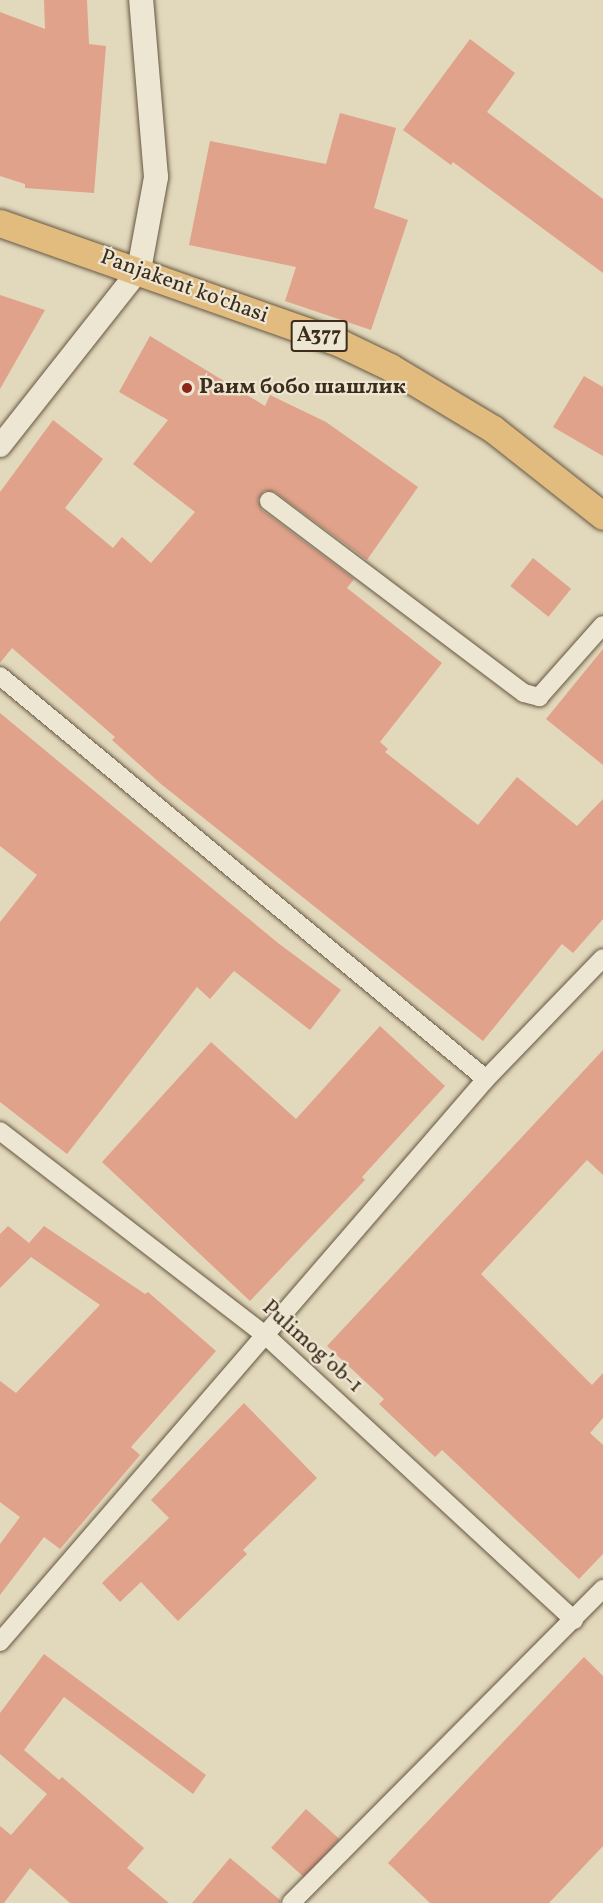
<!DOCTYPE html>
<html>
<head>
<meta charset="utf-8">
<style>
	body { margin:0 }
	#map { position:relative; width:603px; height:1903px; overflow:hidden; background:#e2d8bb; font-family:Vollkorn,serif }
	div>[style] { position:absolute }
	.building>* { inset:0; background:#e0a28b; transform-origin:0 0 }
	.roads { filter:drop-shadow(0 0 2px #665742) drop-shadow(0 0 2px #665742) }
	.minor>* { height:18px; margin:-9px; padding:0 9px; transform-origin:9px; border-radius:9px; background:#ece6d3 }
	.tertiary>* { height:22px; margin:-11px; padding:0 11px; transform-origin:11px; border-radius:11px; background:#ece6d3 }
	.secondary>* { height:24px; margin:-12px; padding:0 12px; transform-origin:12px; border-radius:12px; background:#ece6d3 }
	.primary>* { height:27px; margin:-13.5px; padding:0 13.5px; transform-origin:13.5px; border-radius:13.5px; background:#e1bc7e }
	.dots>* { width:16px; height:16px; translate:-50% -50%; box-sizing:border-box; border:3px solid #ece6d3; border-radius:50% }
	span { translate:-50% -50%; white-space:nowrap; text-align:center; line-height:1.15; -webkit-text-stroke:4.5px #ece6d3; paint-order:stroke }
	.shield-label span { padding:2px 4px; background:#ece6d3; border:2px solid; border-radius:4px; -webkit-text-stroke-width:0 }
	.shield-label { font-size:21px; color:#3d2c1a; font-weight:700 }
	.street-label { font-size:22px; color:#3d2c1a }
	.poi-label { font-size:22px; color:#3d2c1a; font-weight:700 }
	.left { translate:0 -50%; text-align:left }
</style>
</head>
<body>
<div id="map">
	<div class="building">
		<i style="clip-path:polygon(44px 0,87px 0,89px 44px,106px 46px,94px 193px,25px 188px,25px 184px,0 176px,0 12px,45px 29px)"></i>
		<i style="clip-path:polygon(470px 39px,515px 73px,487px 112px,603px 199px,603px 273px,453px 162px,451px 165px,403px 130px)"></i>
		<i style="clip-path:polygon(340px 113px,396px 128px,374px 208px,408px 220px,371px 330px,285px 301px,296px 267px,189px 245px,210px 141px,326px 164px)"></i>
		<i style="clip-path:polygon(0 295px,45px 310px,0 389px)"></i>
		<i style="clip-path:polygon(150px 336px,265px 406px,270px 395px,326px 422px,418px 487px,367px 560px,275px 492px,264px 491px,258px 500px,262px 510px,354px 579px,347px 588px,442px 663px,380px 742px,388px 749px,385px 752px,478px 825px,517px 777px,577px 826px,603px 799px,603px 919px,573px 953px,562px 944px,483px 1041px,161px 784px,112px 740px,115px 737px,12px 648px,0 663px,0 492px,53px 420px,103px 459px,65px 508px,113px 548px,122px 537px,151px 563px,195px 512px,133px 464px,168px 420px,119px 392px)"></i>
		<i style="clip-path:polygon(584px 376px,603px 387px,603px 456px,553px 427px)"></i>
		<i style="left:533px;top:558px;width:49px;height:36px;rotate:39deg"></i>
		<i style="clip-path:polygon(603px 649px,603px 765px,546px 719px)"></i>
		<i style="clip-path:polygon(0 713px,278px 943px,341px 990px,310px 1030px,234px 971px,210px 999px,197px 987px,67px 1154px,0 1102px,0 922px,37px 875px,0 846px)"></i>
		<i style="clip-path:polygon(380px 1026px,445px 1086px,362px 1177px,365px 1180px,250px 1301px,102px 1162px,211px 1042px,296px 1119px)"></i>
		<i style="clip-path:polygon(603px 1050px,603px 1175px,587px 1160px,481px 1274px,592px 1385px,603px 1373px,603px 1418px,590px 1433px,603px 1445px,603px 1554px,579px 1579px,442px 1450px,435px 1457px,379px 1404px,384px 1399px,327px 1346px)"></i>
		<i style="clip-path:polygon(8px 1226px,29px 1243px,44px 1226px,145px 1294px,148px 1292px,216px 1351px,131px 1447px,140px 1455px,60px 1549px,44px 1537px,0 1595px,0 1544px,20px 1517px,0 1502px,0 1381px,16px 1393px,100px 1305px,31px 1257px,0 1288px,0 1234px)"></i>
		<i style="clip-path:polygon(244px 1403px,317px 1478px,243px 1550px,247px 1554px,178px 1621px,141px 1582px,120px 1602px,102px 1583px,169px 1518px,151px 1500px)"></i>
		<i style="clip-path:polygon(44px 1654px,206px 1775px,193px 1794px,64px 1697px,24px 1750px,59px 1780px,62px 1777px,144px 1848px,127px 1868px,169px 1903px,70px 1903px,30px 1868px,4px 1903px,0 1903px,0 1826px,11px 1835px,47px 1794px,0 1754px,0 1713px)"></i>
		<i style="clip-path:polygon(584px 1657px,603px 1676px,603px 1846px,549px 1903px,430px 1903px,388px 1863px)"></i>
		<i style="left:306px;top:1809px;width:45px;height:52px;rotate:42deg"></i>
		<i style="clip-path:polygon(230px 1858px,280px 1900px,280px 1903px,192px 1903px)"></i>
	</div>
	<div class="roads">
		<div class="minor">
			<i style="left:269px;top:501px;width:319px;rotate:37deg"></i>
			<i style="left:524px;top:693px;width:16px;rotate:15deg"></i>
			<i style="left:539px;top:697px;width:96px;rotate:-48.4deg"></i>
			<i style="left:0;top:676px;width:631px;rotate:39.67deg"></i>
			<i style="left:0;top:1131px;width:333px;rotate:37.6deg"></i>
			<i style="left:264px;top:1334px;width:422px;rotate:42.7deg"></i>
			<i style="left:0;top:1642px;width:744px;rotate:-49.2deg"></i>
			<i style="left:486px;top:1079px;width:168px;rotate:-46deg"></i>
			<i style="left:291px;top:1903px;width:443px;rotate:-45.2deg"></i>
		</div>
		<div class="tertiary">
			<i style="left:0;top:446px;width:224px;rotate:-51.7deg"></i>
		</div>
		<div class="secondary">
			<i style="left:139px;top:270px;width:95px;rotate:-79.6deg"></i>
			<i style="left:156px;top:177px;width:178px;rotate:-94.8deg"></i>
		</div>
		<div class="primary">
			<i style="left:0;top:223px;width:358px;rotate:19.4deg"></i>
			<i style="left:338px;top:342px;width:58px;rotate:25.7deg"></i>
			<i style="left:390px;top:367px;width:120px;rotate:31deg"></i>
			<i style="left:493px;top:429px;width:140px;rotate:38.3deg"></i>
		</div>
	</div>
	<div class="dots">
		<i style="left:187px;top:388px;background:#8f2418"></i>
	</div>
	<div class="shield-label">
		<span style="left:319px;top:336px">A377</span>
	</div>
	<div class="street-label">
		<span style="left:184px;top:287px;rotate:20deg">Panjakent ko'chasi</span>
		<span style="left:312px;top:1347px;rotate:42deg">Pulimog’ob-1</span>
	</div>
	<div class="poi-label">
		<span class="left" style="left:199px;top:388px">Раим бобо шашлик</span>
	</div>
</div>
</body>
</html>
